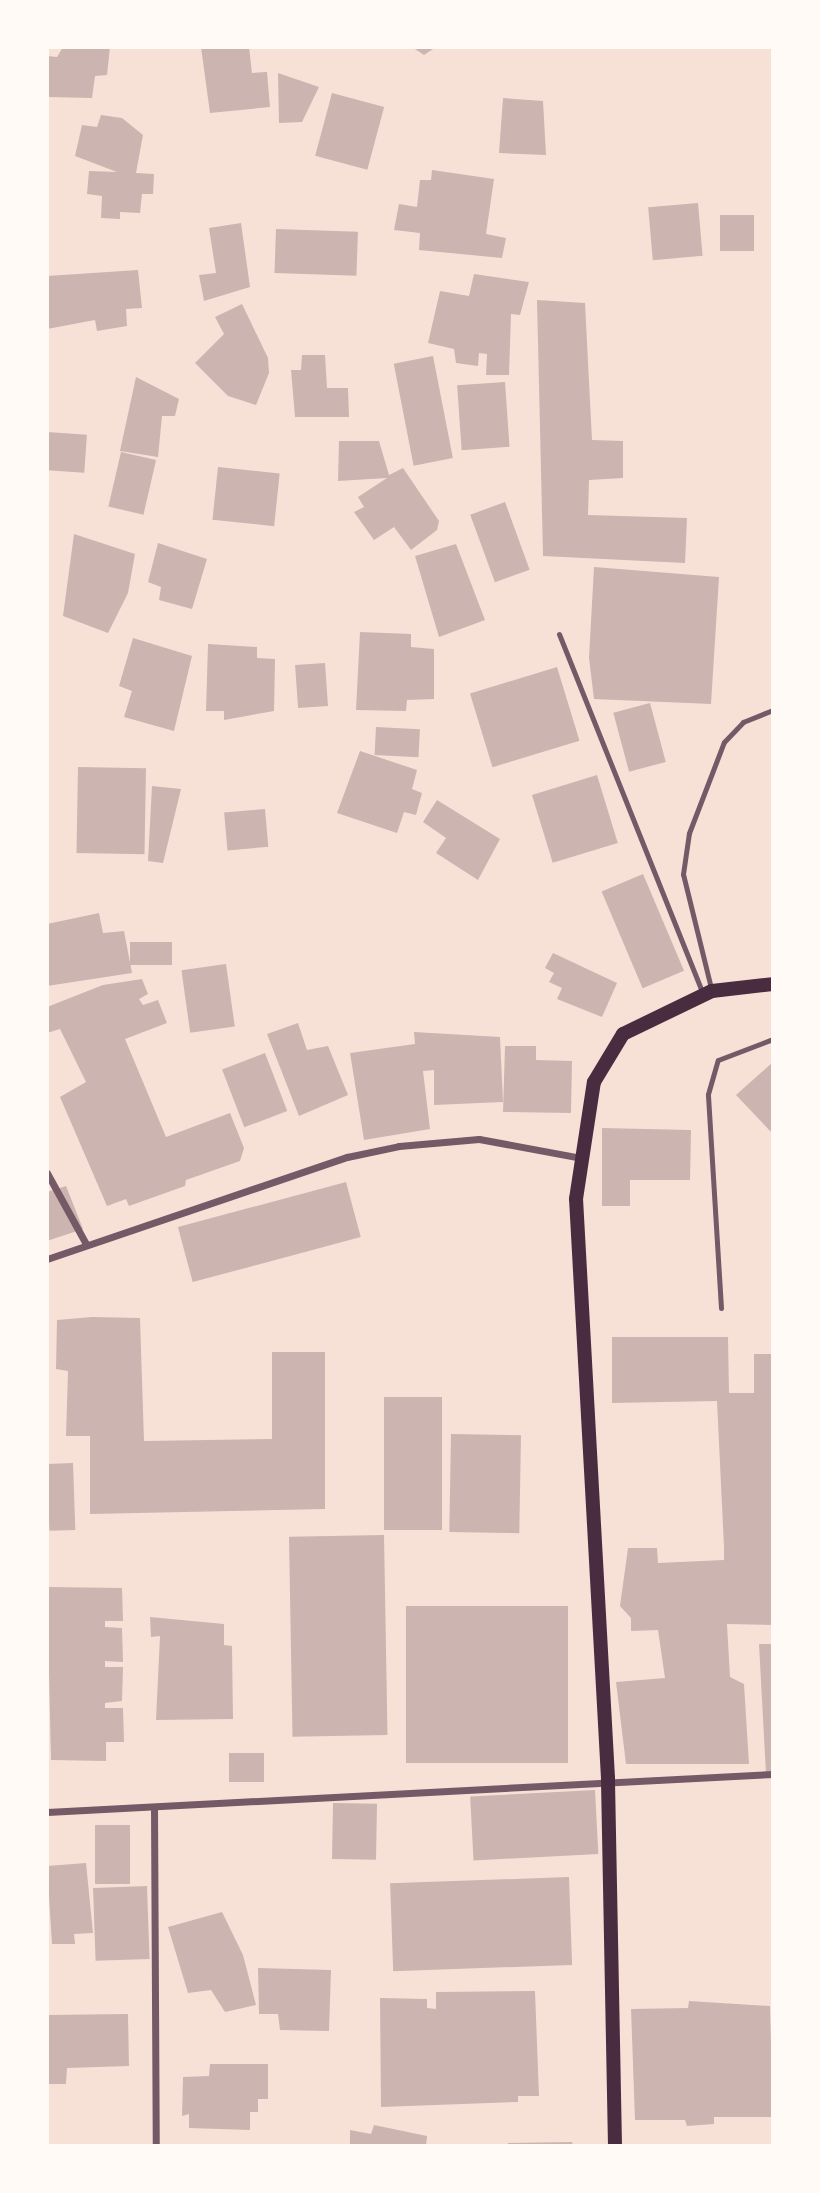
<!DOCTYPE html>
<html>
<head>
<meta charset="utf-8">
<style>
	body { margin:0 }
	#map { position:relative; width:820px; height:2193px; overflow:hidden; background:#f7e1d7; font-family:"Titillium Web",sans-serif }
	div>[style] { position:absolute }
	.building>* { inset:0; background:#ccb4b1; transform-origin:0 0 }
	.service>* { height:5px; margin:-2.5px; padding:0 2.5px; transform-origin:2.5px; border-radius:2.5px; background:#755966 }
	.minor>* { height:7px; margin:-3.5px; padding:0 3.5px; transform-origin:3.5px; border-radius:3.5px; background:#755966 }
	.secondary>* { height:14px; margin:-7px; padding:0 7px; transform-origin:7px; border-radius:7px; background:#4a2c40 }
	span { translate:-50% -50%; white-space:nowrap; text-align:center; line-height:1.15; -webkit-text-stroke:7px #fffaf5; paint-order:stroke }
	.frame { position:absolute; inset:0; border:49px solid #fffaf5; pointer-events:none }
</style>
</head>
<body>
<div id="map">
	<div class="building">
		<i style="clip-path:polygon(63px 47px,110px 47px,107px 75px,95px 76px,92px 98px,47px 97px,47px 56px,57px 57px)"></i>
		<i style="clip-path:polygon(201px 47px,249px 47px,252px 73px,267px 72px,270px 107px,210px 113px)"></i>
		<i style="clip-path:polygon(412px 47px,436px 47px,424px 55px)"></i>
		<i style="clip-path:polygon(278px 73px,319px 87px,302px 122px,279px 123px)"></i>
		<i style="left:332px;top:93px;width:54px;height:65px;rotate:15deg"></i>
		<i style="clip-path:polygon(503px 98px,543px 101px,546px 155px,499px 153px)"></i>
		<i style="clip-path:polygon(101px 115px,122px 118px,143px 135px,136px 173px,154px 174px,153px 194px,142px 194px,140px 213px,120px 212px,120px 219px,101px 218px,102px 196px,87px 194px,89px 171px,117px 172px,75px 156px,82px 125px,97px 127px)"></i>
		<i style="clip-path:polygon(432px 170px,494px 179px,486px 234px,506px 238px,502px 258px,419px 250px,420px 233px,394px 230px,399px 204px,417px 207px,420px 180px,431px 180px)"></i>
		<i style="left:698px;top:203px;width:53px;height:50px;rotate:85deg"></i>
		<i style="left:720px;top:215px;width:34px;height:36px"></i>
		<i style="clip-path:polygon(241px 223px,250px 287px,204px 301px,199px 275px,216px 273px,209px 228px)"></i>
		<i style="left:276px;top:229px;width:82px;height:44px;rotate:2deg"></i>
		<i style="clip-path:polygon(138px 270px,142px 308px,126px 309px,127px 326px,97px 331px,95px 320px,47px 329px,47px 276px)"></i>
		<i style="clip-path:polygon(474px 274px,529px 282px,520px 315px,511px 314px,509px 375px,486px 375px,487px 354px,479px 353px,478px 366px,456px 363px,454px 349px,428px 343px,440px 291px,469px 296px)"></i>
		<i style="clip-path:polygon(537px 300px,585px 303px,592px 440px,623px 441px,623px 478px,589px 480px,588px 515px,687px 518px,685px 563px,543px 556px)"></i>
		<i style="clip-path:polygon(242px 304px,268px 358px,269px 373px,256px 405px,228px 396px,195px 363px,224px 334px,215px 317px)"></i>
		<i style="clip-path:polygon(302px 355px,325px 355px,327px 388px,348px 388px,349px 417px,295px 417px,291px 370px,301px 370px)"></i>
		<i style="left:433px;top:356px;width:104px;height:40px;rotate:79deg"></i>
		<i style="clip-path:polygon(136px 377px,179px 399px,175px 416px,162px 416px,158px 457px,120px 451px)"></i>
		<i style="left:505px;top:382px;width:65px;height:48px;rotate:86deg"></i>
		<i style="left:47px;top:432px;width:40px;height:38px;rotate:4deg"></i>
		<i style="clip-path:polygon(339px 441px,379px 441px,389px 475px,403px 468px,439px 521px,437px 530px,411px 550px,394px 527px,374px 540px,354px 512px,364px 507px,358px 497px,387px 478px,338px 481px)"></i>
		<i style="left:121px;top:452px;width:36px;height:56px;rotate:13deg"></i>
		<i style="left:218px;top:467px;width:62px;height:53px;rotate:6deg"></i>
		<i style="left:505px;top:502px;width:72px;height:37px;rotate:70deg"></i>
		<i style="clip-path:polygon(74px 534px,135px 554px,128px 593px,108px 633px,63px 616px)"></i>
		<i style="clip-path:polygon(158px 543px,207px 559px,192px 609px,159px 600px,161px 587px,148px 582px)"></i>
		<i style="clip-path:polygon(456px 544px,485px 620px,439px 637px,415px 556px)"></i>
		<i style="clip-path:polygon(594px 567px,719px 577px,711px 704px,594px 699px,589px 658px)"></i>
		<i style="clip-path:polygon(360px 632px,411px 634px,411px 647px,434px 649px,434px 699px,407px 700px,406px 711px,356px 710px)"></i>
		<i style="clip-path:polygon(133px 638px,192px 656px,174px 731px,124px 717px,132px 691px,119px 686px)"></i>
		<i style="clip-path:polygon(208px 644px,257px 647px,257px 658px,275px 659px,274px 711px,224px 720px,224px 711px,206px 711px)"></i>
		<i style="left:325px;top:663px;width:43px;height:30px;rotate:86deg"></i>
		<i style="left:557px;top:667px;width:77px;height:91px;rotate:73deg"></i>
		<i style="left:650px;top:703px;width:61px;height:38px;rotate:75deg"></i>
		<i style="left:376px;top:727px;width:44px;height:28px;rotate:3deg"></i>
		<i style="clip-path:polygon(360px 751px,417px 770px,412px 789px,422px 793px,416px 815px,404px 812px,397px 833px,337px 813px)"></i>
		<i style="left:78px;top:767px;width:68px;height:86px;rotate:1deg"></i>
		<i style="left:597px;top:775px;width:71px;height:68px;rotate:73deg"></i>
		<i style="clip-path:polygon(152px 786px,181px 789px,163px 863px,148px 861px)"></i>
		<i style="clip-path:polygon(437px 800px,500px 839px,478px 880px,436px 853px,446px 838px,423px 822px)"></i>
		<i style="left:265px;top:809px;width:38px;height:41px;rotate:85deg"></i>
		<i style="left:643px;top:874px;width:105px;height:45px;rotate:67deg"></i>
		<i style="clip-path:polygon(99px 913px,103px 933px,124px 931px,132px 973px,47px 986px,47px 924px)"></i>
		<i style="left:130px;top:942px;width:42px;height:23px"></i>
		<i style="clip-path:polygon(553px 953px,617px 983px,602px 1017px,557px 999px,562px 988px,549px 982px,554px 973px,545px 968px)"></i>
		<i style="left:226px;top:964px;width:63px;height:45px;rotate:82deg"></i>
		<i style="clip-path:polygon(142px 979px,148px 994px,139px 999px,143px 1005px,158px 1000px,167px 1023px,125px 1039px,166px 1137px,230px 1113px,244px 1148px,240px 1161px,186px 1180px,185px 1186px,129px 1206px,126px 1199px,107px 1206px,60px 1097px,86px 1082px,60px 1029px,47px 1033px,47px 1007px,103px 985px)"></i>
		<i style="clip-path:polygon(298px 1023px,307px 1050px,328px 1046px,348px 1095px,299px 1116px,267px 1034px)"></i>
		<i style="clip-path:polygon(414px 1032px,500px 1037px,503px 1102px,434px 1105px,434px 1070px,423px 1071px,430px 1129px,364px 1140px,350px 1053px,415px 1044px)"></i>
		<i style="clip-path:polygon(505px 1046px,536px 1046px,536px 1060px,572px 1061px,571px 1113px,503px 1112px)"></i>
		<i style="left:265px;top:1053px;width:62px;height:46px;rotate:69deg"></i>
		<i style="clip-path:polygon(773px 1062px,773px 1134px,736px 1095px)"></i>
		<i style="clip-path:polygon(602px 1128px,691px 1130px,690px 1180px,630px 1180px,630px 1206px,602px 1206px)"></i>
		<i style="left:346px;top:1182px;width:57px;height:174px;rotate:75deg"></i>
		<i style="clip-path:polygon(66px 1186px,83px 1229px,47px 1241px,47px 1192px)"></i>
		<i style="clip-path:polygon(92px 1317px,140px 1318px,144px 1441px,272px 1439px,272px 1352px,325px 1352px,325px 1509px,90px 1514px,90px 1436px,66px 1436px,68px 1371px,56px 1369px,57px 1320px)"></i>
		<i style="clip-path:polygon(612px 1337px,728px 1337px,729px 1393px,754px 1393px,754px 1354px,773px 1354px,773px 1625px,727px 1624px,730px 1677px,744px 1684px,749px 1764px,626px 1764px,616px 1682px,665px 1678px,658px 1630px,631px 1631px,631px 1618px,620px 1606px,628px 1548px,657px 1548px,658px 1563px,724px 1560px,724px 1547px,717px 1401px,612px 1403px)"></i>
		<i style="left:384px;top:1397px;width:58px;height:133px"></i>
		<i style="left:451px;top:1434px;width:70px;height:98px;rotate:1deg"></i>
		<i style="left:73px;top:1463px;width:67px;height:26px;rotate:88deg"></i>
		<i style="left:384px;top:1535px;width:200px;height:95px;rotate:89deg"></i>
		<i style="clip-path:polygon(47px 1587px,122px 1588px,123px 1621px,105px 1621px,105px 1627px,122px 1628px,123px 1662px,105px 1661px,105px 1667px,123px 1667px,122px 1701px,105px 1703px,105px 1708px,123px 1708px,124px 1742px,106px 1742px,106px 1761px,51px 1760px)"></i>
		<i style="left:406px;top:1606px;width:162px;height:157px"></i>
		<i style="clip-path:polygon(150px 1617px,224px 1624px,224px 1645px,232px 1646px,233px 1719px,156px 1720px,160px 1636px,151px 1637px)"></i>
		<i style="clip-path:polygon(759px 1644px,773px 1644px,773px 1775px,766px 1774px)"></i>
		<i style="left:229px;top:1753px;width:35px;height:29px"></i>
		<i style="left:595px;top:1790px;width:64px;height:125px;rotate:87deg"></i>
		<i style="left:333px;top:1803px;width:44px;height:56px;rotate:1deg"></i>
		<i style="left:95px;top:1825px;width:35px;height:59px"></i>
		<i style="clip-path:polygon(86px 1863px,93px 1933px,74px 1934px,75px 1944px,52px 1944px,47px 1866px)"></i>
		<i style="left:569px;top:1877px;width:88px;height:179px;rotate:88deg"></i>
		<i style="left:147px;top:1886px;width:73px;height:54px;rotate:88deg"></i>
		<i style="clip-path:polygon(222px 1912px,243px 1955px,256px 2005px,225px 2012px,211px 1990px,188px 1993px,168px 1927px)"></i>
		<i style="clip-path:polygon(258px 1968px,331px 1970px,329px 2031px,280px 2030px,278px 2014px,259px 2014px)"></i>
		<i style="clip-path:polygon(535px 1991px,539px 2096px,518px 2096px,518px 2102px,381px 2107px,380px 1998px,427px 1999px,427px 2008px,436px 2009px,436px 1992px)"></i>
		<i style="clip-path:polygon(689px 2001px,770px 2006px,773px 2117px,714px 2117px,714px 2124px,687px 2126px,685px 2120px,635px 2120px,631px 2009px,688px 2008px)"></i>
		<i style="clip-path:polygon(128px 2014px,129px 2066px,67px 2068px,66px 2084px,47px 2084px,47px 2015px)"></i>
		<i style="clip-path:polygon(210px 2064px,268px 2064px,268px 2099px,258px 2099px,258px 2112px,250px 2112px,250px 2130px,189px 2128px,189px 2114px,182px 2116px,183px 2077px,209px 2076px)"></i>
		<i style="clip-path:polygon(374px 2125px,427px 2136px,426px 2146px,350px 2146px,350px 2130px,371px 2134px)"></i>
		<i style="clip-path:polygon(572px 2142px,573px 2146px,508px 2146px,508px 2143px)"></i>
	</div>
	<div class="service">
		<i style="left:559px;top:634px;width:388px;rotate:68.2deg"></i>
		<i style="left:711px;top:988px;width:117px;rotate:-103.8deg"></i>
		<i style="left:683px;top:874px;width:41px;rotate:-81.7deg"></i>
		<i style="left:689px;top:833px;width:97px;rotate:-69deg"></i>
		<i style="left:724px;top:742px;width:28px;rotate:-46deg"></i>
		<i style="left:743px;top:722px;width:32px;rotate:-22deg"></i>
		<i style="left:721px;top:1308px;width:214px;rotate:-93.5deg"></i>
		<i style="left:708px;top:1094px;width:35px;rotate:-74deg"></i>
		<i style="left:718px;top:1060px;width:59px;rotate:-20.9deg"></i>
	</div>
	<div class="minor">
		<i style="left:47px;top:1173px;width:81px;rotate:61.2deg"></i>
		<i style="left:47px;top:1259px;width:317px;rotate:-18.8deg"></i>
		<i style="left:347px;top:1157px;width:53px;rotate:-11.9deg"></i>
		<i style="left:399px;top:1146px;width:80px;rotate:-5deg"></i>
		<i style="left:479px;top:1139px;width:105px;rotate:10.5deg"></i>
		<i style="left:154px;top:1807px;width:339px;rotate:89.7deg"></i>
		<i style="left:47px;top:1812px;width:727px;rotate:-3deg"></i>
	</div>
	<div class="secondary">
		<i style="left:615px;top:2146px;width:368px;rotate:-91.1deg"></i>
		<i style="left:608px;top:1778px;width:580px;rotate:-93.16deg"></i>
		<i style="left:576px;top:1199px;width:118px;rotate:-81.3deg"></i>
		<i style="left:594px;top:1082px;width:56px;rotate:-58.9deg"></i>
		<i style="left:623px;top:1034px;width:99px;rotate:-25.8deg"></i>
		<i style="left:712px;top:991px;width:61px;rotate:-6.5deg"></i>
	</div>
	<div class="frame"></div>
</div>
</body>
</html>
